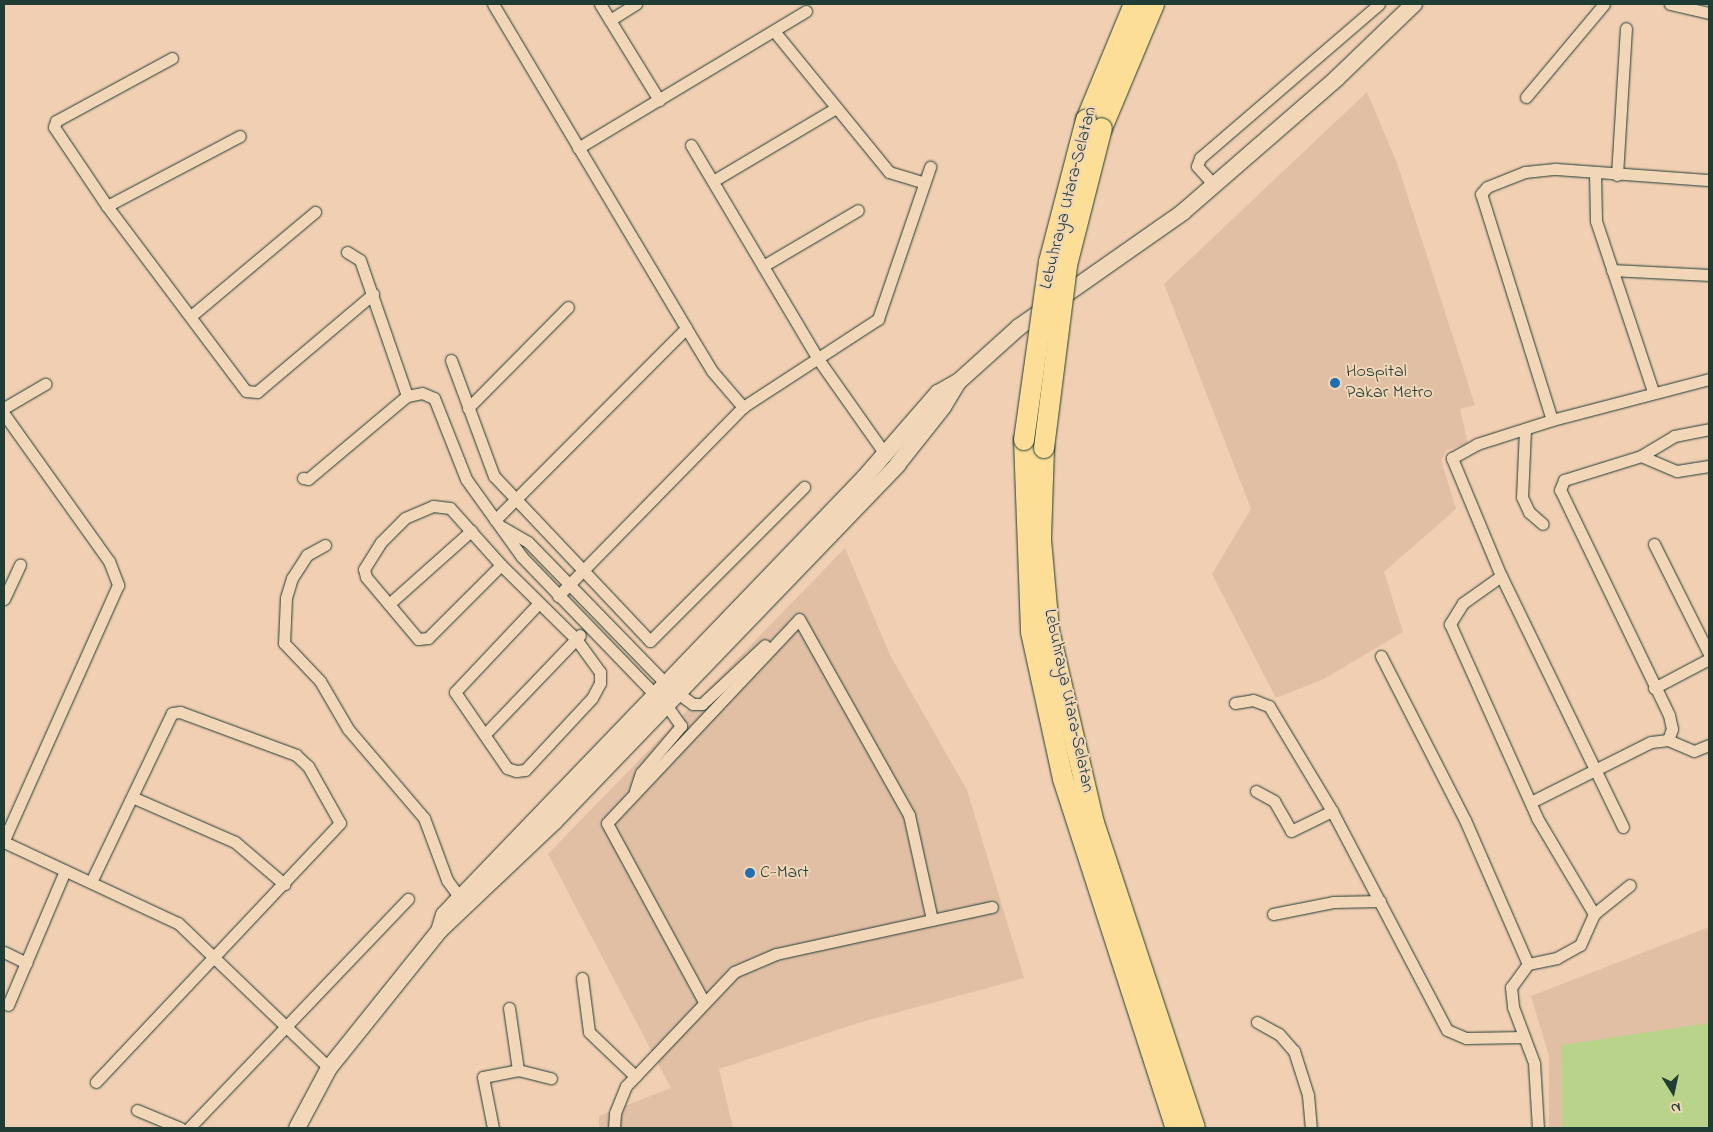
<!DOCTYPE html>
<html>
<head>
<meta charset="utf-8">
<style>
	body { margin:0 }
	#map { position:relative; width:1713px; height:1132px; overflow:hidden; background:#f1cfb2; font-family:"Indie Flower",sans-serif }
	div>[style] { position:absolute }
	.built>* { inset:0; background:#e1bfa5 }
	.green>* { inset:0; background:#bad38a }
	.roads { filter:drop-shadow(0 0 1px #1f3d34) drop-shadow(0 0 1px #1f3d34) }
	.street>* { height:11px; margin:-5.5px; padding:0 5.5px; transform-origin:5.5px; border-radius:5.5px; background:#f1d6b8 }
	.secondary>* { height:16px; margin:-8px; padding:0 8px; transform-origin:8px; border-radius:8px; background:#f1d6b8 }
	.highway>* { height:20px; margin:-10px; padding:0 10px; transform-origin:10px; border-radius:10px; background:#fdde96 }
	.bridges { filter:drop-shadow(0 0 1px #1f3d34) drop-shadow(0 0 1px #1f3d34) }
	.highway-bridge>* { height:20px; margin:-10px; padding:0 10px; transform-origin:10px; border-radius:10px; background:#fdde96 }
	.dots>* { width:14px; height:14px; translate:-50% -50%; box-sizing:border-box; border:2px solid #f1d6b8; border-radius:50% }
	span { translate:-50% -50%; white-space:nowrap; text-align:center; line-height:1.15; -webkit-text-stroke:4px #f1d6b8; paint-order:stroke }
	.street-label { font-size:18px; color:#1f3d34 }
	.poi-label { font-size:18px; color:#1f3d34 }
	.left { translate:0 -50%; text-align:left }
	.frame { position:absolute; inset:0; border:5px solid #1f3d34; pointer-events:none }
	.north { position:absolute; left:1648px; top:1067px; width:50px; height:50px; -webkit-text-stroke:4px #f1d6b8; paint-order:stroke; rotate:170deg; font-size:14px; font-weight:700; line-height:20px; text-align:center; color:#1f3d34 }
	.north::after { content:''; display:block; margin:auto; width:18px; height:22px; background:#1f3d34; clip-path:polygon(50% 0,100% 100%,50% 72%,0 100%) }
</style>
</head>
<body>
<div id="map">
	<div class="built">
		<i style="clip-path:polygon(1367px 92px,1397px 163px,1475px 405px,1460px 409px,1468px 444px,1447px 450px,1441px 460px,1456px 509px,1384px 572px,1403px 632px,1324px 679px,1276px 698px,1212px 574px,1251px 509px,1164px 284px)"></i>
		<i style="clip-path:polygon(845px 548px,890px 655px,967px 790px,1024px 978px,858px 1023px,719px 1069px,733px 1128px,599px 1128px,599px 1116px,671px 1088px,548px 854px)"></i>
		<i style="clip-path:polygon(1709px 927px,1709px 1128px,1549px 1128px,1549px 1056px,1531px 996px)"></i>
	</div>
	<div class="green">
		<i style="clip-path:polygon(1709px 1023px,1709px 1128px,1562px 1128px,1561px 1045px)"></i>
	</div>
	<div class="roads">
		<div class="street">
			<i style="left:493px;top:4px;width:377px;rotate:59.2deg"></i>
			<i style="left:686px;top:328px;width:50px;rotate:58.8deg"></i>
			<i style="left:712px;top:371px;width:48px;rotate:49.3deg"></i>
			<i style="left:600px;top:4px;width:113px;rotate:58.4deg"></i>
			<i style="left:1670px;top:4px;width:40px;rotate:13deg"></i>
			<i style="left:610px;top:20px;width:31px;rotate:-32deg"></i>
			<i style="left:774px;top:31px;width:182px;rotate:50.8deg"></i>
			<i style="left:889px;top:172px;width:37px;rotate:17deg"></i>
			<i style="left:172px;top:58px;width:132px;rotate:151.5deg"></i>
			<i style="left:56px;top:121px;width:6px;rotate:108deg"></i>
			<i style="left:54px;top:127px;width:95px;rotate:56.1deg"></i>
			<i style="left:107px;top:206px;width:231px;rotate:53.1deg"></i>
			<i style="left:246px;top:391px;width:11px;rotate:5deg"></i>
			<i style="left:257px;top:392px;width:152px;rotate:-40.2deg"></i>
			<i style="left:1526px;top:97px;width:121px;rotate:-50deg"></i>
			<i style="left:691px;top:145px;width:249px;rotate:59.3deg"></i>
			<i style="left:818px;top:359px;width:116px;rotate:54.8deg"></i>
			<i style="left:578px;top:148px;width:266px;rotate:-31deg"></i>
			<i style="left:1595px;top:173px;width:48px;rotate:88.8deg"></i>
			<i style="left:1596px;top:221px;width:179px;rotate:71.5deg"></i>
			<i style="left:1617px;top:175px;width:147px;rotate:-86.5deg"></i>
			<i style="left:713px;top:181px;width:143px;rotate:-30.7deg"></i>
			<i style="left:1214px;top:185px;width:25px;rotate:-132deg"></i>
			<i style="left:1197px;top:166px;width:9px;rotate:-69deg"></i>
			<i style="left:1200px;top:158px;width:236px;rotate:-40.7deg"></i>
			<i style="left:107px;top:206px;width:150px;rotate:-27.8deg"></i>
			<i style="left:347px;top:252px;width:15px;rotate:32deg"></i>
			<i style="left:360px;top:260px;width:144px;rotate:70.9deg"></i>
			<i style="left:763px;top:266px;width:110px;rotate:-30.5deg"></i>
			<i style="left:1612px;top:270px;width:97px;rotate:3deg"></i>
			<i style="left:191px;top:316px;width:162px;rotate:-40deg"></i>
			<i style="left:451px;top:360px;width:124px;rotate:69.7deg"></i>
			<i style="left:494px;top:476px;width:227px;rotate:46.6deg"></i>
			<i style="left:650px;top:641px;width:218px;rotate:-45deg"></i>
			<i style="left:4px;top:408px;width:48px;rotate:-30.3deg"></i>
			<i style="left:468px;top:408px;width:142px;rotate:-45.3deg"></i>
			<i style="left:4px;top:414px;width:181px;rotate:54.5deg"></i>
			<i style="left:109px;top:561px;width:26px;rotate:69deg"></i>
			<i style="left:118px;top:585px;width:279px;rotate:114.1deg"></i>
			<i style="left:1552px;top:420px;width:237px;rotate:-107.4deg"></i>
			<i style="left:1481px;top:194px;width:9px;rotate:-49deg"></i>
			<i style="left:1487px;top:187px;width:41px;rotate:-21.5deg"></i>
			<i style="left:1525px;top:172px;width:30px;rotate:-6deg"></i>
			<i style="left:1555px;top:169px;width:154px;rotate:4.1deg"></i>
			<i style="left:1525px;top:429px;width:68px;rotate:92.5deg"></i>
			<i style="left:1522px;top:497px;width:17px;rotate:65deg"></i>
			<i style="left:1529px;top:512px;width:18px;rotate:41deg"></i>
			<i style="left:1641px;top:456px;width:39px;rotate:23deg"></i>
			<i style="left:1677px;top:471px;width:32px;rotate:-9deg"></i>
			<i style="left:303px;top:478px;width:5px;rotate:11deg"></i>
			<i style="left:308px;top:479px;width:129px;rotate:-40deg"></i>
			<i style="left:407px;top:396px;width:15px;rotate:-11deg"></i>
			<i style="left:422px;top:393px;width:13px;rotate:23deg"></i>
			<i style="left:434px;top:398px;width:87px;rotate:68.4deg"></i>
			<i style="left:466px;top:479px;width:96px;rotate:54.3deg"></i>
			<i style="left:522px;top:557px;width:193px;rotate:46deg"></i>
			<i style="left:495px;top:520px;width:271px;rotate:-45.1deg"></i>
			<i style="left:502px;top:527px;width:30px;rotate:30deg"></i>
			<i style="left:528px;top:542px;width:198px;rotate:45.8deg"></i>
			<i style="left:1654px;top:544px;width:123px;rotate:63.4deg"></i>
			<i style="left:325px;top:545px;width:21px;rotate:151deg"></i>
			<i style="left:307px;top:555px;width:27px;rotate:123deg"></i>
			<i style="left:292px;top:578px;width:21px;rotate:107deg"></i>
			<i style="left:286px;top:598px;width:45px;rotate:92.5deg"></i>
			<i style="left:284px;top:643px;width:52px;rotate:46.5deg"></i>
			<i style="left:320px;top:681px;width:56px;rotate:59.7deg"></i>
			<i style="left:348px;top:729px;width:117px;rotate:49.5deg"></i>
			<i style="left:424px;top:818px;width:66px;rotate:69.6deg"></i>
			<i style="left:447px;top:880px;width:22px;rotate:54deg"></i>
			<i style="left:501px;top:565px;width:76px;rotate:-131.8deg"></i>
			<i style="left:450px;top:508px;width:17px;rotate:-173deg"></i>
			<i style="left:433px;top:506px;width:30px;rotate:157deg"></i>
			<i style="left:405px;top:518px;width:34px;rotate:135deg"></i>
			<i style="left:381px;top:542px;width:32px;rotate:122deg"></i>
			<i style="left:364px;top:569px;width:8px;rotate:76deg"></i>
			<i style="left:366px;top:577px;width:81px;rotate:50deg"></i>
			<i style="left:418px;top:639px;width:10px;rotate:-6deg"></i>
			<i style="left:428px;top:638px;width:103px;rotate:-45deg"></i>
			<i style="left:501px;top:565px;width:105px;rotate:44.6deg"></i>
			<i style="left:576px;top:639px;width:41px;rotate:54deg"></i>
			<i style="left:600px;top:672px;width:11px;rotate:90deg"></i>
			<i style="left:600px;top:683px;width:17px;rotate:118deg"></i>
			<i style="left:592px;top:698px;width:98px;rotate:132.9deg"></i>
			<i style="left:525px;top:770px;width:9px;rotate:174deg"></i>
			<i style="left:516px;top:771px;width:9px;rotate:-162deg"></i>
			<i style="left:507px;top:768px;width:92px;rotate:-124.4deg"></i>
			<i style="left:455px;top:692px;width:122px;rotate:-46.7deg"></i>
			<i style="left:1501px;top:576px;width:47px;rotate:144.6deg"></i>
			<i style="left:1463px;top:603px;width:25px;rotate:122deg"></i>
			<i style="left:1450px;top:624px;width:213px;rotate:65.8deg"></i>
			<i style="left:1537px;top:818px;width:112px;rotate:59.3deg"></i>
			<i style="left:1594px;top:914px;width:34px;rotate:114deg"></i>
			<i style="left:1580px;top:945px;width:26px;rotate:151deg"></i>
			<i style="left:1557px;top:958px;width:30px;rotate:168deg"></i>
			<i style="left:1528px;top:964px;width:29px;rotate:126deg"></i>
			<i style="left:1511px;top:987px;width:20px;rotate:84deg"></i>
			<i style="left:1513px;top:1007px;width:60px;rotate:69.4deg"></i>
			<i style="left:1534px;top:1063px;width:65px;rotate:86.5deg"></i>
			<i style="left:558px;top:596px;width:264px;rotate:-45.6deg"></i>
			<i style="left:743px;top:407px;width:161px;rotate:-33.1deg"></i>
			<i style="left:878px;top:319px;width:161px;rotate:-71.1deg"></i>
			<i style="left:4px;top:599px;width:38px;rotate:-65deg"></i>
			<i style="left:389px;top:604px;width:110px;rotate:-41.7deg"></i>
			<i style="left:1381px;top:656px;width:184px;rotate:62.9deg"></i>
			<i style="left:1465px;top:820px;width:157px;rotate:66.4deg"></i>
			<i style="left:1654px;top:688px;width:62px;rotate:-27.8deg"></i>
			<i style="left:679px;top:694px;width:17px;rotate:36deg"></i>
			<i style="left:693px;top:704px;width:9px"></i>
			<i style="left:702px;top:704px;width:86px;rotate:-43.1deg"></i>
			<i style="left:1235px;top:703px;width:18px;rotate:-9deg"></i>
			<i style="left:1253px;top:700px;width:17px;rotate:21deg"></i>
			<i style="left:1269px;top:706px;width:122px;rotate:59deg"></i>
			<i style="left:1332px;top:811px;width:247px;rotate:62.3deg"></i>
			<i style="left:1447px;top:1030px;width:21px;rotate:23deg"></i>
			<i style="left:1466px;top:1038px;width:58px;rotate:-1deg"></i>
			<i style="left:485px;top:734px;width:137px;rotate:-46.2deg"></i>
			<i style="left:1668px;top:740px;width:12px;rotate:-70deg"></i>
			<i style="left:1672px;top:729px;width:14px;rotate:-102deg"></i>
			<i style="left:1669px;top:715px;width:250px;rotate:-115.8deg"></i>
			<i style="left:1560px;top:490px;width:11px;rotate:-68deg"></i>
			<i style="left:1564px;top:480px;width:81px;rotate:-17.3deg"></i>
			<i style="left:1641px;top:456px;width:39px;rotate:-31deg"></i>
			<i style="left:1674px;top:436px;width:36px;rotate:-11deg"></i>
			<i style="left:635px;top:791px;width:19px;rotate:-72deg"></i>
			<i style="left:641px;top:773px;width:62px;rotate:-49.6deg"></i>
			<i style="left:681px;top:726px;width:24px;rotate:-125deg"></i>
			<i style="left:1256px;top:791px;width:21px;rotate:29deg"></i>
			<i style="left:1274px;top:801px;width:34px;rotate:60deg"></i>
			<i style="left:1291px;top:831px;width:46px;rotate:-26deg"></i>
			<i style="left:132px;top:797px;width:112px;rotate:23.6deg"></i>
			<i style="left:235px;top:842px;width:65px;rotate:40.6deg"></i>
			<i style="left:1531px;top:802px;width:134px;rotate:-26.6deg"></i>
			<i style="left:1651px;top:742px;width:17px;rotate:-7deg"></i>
			<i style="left:1668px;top:740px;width:28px;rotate:23deg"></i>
			<i style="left:1694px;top:751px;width:16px;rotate:-22deg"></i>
			<i style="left:1623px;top:827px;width:279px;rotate:-115.9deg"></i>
			<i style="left:1501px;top:576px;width:128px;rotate:-112.6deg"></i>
			<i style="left:1452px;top:458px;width:29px;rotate:-29deg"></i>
			<i style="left:1477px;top:444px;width:79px;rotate:-17.7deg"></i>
			<i style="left:1552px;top:420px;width:162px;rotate:-14.6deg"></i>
			<i style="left:4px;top:842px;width:192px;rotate:25deg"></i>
			<i style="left:178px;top:923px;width:209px;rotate:43.8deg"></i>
			<i style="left:91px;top:882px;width:187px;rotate:-64.4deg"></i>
			<i style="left:172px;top:713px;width:8px;rotate:-7deg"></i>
			<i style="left:180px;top:712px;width:124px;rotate:20.3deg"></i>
			<i style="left:296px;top:755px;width:16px;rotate:43deg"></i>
			<i style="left:308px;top:766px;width:65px;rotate:60.7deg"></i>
			<i style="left:340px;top:823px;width:356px;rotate:133.3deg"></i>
			<i style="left:1273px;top:914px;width:61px;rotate:-11.3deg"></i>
			<i style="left:1333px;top:902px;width:47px;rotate:-1.2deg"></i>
			<i style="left:1594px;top:914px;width:46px;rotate:-38.9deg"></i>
			<i style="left:4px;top:952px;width:25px;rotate:26deg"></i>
			<i style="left:582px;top:978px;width:54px;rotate:82.6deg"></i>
			<i style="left:589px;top:1032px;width:64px;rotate:43.7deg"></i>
			<i style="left:703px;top:1000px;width:201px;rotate:-118.5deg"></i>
			<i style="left:607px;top:823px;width:280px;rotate:-46.7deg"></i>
			<i style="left:799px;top:619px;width:225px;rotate:60.7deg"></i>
			<i style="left:909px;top:815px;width:107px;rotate:77.6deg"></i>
			<i style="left:8px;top:1005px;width:146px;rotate:-67deg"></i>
			<i style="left:509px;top:1008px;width:63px;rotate:81.7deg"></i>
			<i style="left:518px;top:1070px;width:34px;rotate:14deg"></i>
			<i style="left:1257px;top:1022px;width:25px;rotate:29deg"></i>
			<i style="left:1279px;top:1034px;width:23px;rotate:49deg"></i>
			<i style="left:1294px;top:1051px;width:46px;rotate:72.3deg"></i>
			<i style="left:1308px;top:1095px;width:33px;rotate:85deg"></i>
			<i style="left:137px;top:1110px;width:47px;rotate:22.7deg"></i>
			<i style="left:189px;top:1128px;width:317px;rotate:-46.3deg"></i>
			<i style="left:493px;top:1128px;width:52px;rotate:-101.1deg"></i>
			<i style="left:483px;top:1077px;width:36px;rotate:-11deg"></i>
			<i style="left:614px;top:1128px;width:15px;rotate:-86deg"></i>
			<i style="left:615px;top:1113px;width:29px;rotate:-68deg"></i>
			<i style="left:626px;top:1086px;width:157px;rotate:-46.5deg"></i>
			<i style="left:734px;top:972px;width:46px;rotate:-23.2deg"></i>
			<i style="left:776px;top:954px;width:221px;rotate:-12.3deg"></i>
		</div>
		<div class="secondary">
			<i style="left:439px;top:931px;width:17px;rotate:-73deg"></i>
			<i style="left:444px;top:915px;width:23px;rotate:-47deg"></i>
			<i style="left:460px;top:898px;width:583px;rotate:-46.11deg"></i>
			<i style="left:864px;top:478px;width:113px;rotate:-49deg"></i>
			<i style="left:938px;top:393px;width:23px;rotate:-29deg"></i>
			<i style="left:958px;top:382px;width:82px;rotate:-42deg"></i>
			<i style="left:1019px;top:327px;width:200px;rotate:-35deg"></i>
			<i style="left:1183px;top:212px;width:204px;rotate:-41deg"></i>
			<i style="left:1337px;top:78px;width:107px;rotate:-43.9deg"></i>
			<i style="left:297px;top:1128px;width:68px;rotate:-61.9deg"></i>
			<i style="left:329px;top:1068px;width:176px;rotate:-51.2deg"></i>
			<i style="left:439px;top:931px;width:160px;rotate:-43.5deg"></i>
			<i style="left:555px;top:821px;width:494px;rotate:-46.1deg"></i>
			<i style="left:897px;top:465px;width:74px;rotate:-51.6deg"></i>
			<i style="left:943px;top:407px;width:29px;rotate:-59deg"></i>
		</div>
		<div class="highway">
			<i style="left:1086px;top:120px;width:126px;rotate:-67.5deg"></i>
			<i style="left:1102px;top:128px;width:134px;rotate:-67.2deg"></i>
			<i style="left:1024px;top:440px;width:192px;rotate:87.9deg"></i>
			<i style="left:1031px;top:632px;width:150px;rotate:77.7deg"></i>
			<i style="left:1063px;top:779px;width:367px;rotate:72.1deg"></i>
			<i style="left:1044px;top:448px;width:92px;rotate:91.9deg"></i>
			<i style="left:1041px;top:540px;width:90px;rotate:84.9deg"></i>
			<i style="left:1049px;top:630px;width:198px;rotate:76.9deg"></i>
			<i style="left:1094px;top:823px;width:321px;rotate:71.7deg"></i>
		</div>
	</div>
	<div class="bridges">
		<div class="highway-bridge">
			<i style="left:1024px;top:440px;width:180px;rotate:-82deg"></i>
			<i style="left:1049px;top:262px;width:147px;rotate:-75.4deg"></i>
			<i style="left:1044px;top:448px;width:184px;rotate:-82.8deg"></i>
			<i style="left:1067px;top:265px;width:141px;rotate:-75.7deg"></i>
		</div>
	</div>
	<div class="dots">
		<i style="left:1335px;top:383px;background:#1f6fb2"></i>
		<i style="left:750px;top:873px;background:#1f6fb2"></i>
	</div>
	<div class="street-label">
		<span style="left:1069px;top:198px;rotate:-76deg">Lebuhraya Utara–Selatan</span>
		<span style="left:1068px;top:701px;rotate:78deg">Lebuhraya Utara–Selatan</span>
	</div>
	<div class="poi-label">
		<span class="left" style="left:1346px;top:383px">Hospital<br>Pakar Metro</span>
		<span class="left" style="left:760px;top:873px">C-Mart</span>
	</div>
	<div class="frame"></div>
	<div class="north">N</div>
</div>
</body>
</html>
